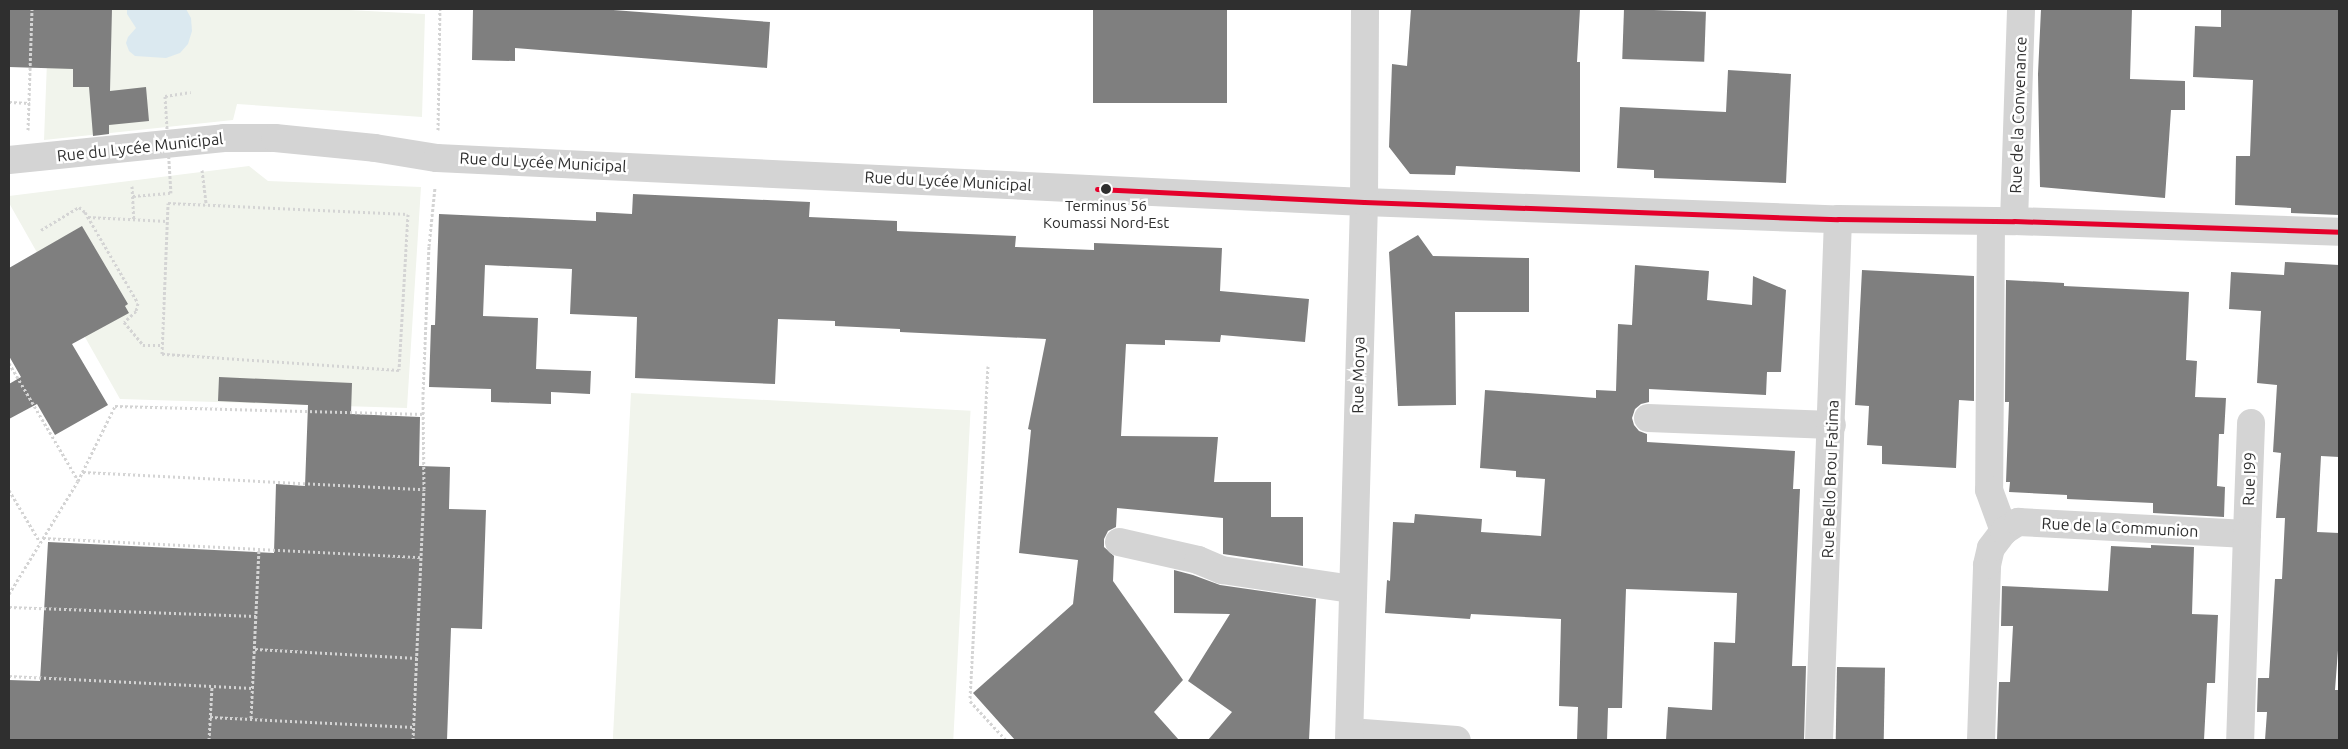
<!DOCTYPE html>
<html>
<head>
<meta charset="utf-8">
<style>
	body { margin:0 }
	#map { position:relative; width:2348px; height:749px; overflow:hidden; background:#fff; font-family:Ubuntu,sans-serif }
	div>[style] { position:absolute }
	.green>* { inset:0; background:#f1f4ec; transform-origin:0 0 }
	.water>* { inset:0; background:#dbe9f0 }
	.building>* { inset:0; background:#7f7f7f; transform-origin:0 0 }
	.path>* { height:3px; margin-top:-1.5px; transform-origin:0; background:repeating-linear-gradient(90deg,#d4d4d4 0 2.5px,transparent 0 5px) }
	.minor>* { height:28px; margin:-14px; padding:0 14px; transform-origin:14px; border-radius:14px; background:#d4d4d4 }
	.path-bridge>* { height:3px; margin-top:-1.5px; transform-origin:0; background:repeating-linear-gradient(90deg,#d4d4d4 0 2.5px,transparent 0 5px) }
	.bus-1>* { height:5px; margin:-2.5px; padding:0 2.5px; transform-origin:2.5px; border-radius:2.5px; background:#e4002b }
	.dots>* { width:14px; height:14px; translate:-50% -50%; box-sizing:border-box; border:2px solid #fff; border-radius:50% }
	span { translate:-50% -50%; white-space:nowrap; text-align:center; line-height:1.15; -webkit-text-stroke:5px #fff; paint-order:stroke }
	.bus-label { font-size:15px; color:#2f2f2f }
	.street-label { font-size:16px; color:#2f2f2f }
	.frame { position:absolute; inset:0; border:10px solid #2f2f2f; pointer-events:none }
</style>
</head>
<body>
<div id="map">
	<div class="green">
		<i style="clip-path:polygon(49px 9px,330px 9px,425px 14px,422px 117px,237px 104px,233px 120px,44px 140px)"></i>
		<i style="clip-path:polygon(249px 166px,268px 181px,421px 187px,407px 408px,120px 399px,9px 203px,9px 196px)"></i>
		<i style="left:631px;top:393px;width:340px;height:347px;rotate:3deg"></i>
	</div>
	<div class="water">
		<i style="clip-path:polygon(127px 9px,186px 9px,191px 18px,192px 31px,188px 44px,180px 53px,166px 58px,135px 56px,129px 51px,126px 43px,128px 37px,136px 28px,127px 14px)"></i>
	</div>
	<div class="building">
		<i style="clip-path:polygon(9px 9px,112px 9px,110px 91px,146px 87px,149px 121px,109px 125px,109px 134px,93px 136px,89px 87px,73px 87px,73px 69px,9px 67px)"></i>
		<i style="clip-path:polygon(473px 9px,600px 9px,770px 22px,767px 68px,515px 48px,515px 61px,472px 60px)"></i>
		<i style="left:1093px;top:9px;width:134px;height:94px"></i>
		<i style="clip-path:polygon(1411px 9px,1580px 9px,1577px 62px,1580px 62px,1580px 172px,1456px 166px,1455px 175px,1410px 174px,1389px 147px,1392px 64px,1407px 66px)"></i>
		<i style="left:1624px;top:9px;width:82px;height:50px;rotate:2deg"></i>
		<i style="clip-path:polygon(2041px 9px,2132px 9px,2130px 79px,2185px 81px,2185px 110px,2171px 110px,2165px 198px,2040px 187px,2038px 74px)"></i>
		<i style="clip-path:polygon(2221px 9px,2339px 9px,2339px 215px,2291px 213px,2291px 208px,2235px 205px,2236px 156px,2250px 156px,2253px 80px,2193px 77px,2195px 26px,2221px 27px)"></i>
		<i style="clip-path:polygon(1728px 70px,1791px 74px,1786px 183px,1654px 178px,1654px 170px,1617px 168px,1620px 107px,1726px 112px)"></i>
		<i style="clip-path:polygon(633px 194px,810px 202px,809px 217px,897px 221px,897px 231px,1016px 236px,1015px 247px,1094px 250px,1094px 243px,1222px 248px,1220px 291px,1309px 299px,1305px 342px,1221px 335px,1220px 342px,1165px 340px,1165px 345px,1126px 344px,1121px 436px,1218px 437px,1214px 482px,1271px 482px,1271px 517px,1303px 517px,1303px 566px,1223px 554px,1223px 518px,1117px 508px,1116px 527px,1108px 531px,1104px 539px,1104px 547px,1114px 556px,1113px 581px,1183px 680px,1154px 712px,1179px 740px,1015px 740px,973px 693px,1073px 604px,1078px 560px,1019px 553px,1031px 430px,1028px 429px,1046px 339px,900px 332px,900px 329px,835px 326px,835px 321px,778px 319px,775px 384px,635px 378px,637px 317px,570px 314px,572px 269px,485px 265px,483px 316px,538px 318px,536px 369px,591px 371px,590px 394px,551px 392px,551px 404px,491px 402px,491px 389px,429px 387px,431px 325px,435px 325px,439px 214px,596px 221px,596px 212px,632px 214px)"></i>
		<i style="clip-path:polygon(82px 226px,128px 304px,125px 306px,129px 313px,72px 344px,108px 405px,55px 435px,37px 404px,9px 419px,9px 384px,21px 377px,9px 356px,9px 268px)"></i>
		<i style="clip-path:polygon(1418px 235px,1433px 256px,1529px 258px,1529px 312px,1455px 312px,1456px 405px,1398px 406px,1389px 252px)"></i>
		<i style="clip-path:polygon(2285px 262px,2339px 265px,2339px 457px,2321px 456px,2317px 532px,2339px 533px,2339px 637px,2335px 690px,2339px 690px,2339px 740px,2265px 740px,2267px 712px,2257px 712px,2258px 678px,2269px 678px,2275px 579px,2282px 579px,2285px 518px,2276px 518px,2281px 453px,2273px 452px,2277px 385px,2257px 383px,2261px 311px,2229px 309px,2231px 272px,2284px 275px)"></i>
		<i style="clip-path:polygon(1635px 265px,1709px 271px,1707px 300px,1752px 305px,1753px 276px,1786px 290px,1781px 372px,1767px 372px,1766px 395px,1649px 389px,1649px 402px,1641px 404px,1635px 409px,1632px 418px,1634px 425px,1639px 431px,1647px 434px,1647px 442px,1795px 451px,1793px 489px,1800px 489px,1792px 666px,1806px 666px,1804px 740px,1666px 740px,1668px 707px,1712px 710px,1714px 642px,1735px 643px,1737px 593px,1626px 589px,1622px 708px,1608px 708px,1607px 740px,1577px 740px,1578px 707px,1559px 706px,1561px 619px,1471px 614px,1470px 619px,1385px 613px,1387px 580px,1390px 581px,1393px 522px,1414px 523px,1415px 514px,1482px 519px,1481px 532px,1541px 536px,1545px 479px,1516px 477px,1516px 471px,1480px 468px,1485px 390px,1596px 398px,1596px 390px,1616px 391px,1618px 324px,1632px 325px)"></i>
		<i style="clip-path:polygon(1862px 270px,1974px 276px,1974px 401px,1959px 400px,1956px 468px,1882px 464px,1882px 446px,1867px 445px,1869px 406px,1855px 405px)"></i>
		<i style="clip-path:polygon(2006px 280px,2064px 283px,2064px 286px,2189px 292px,2186px 360px,2197px 361px,2195px 397px,2226px 398px,2224px 434px,2219px 434px,2217px 486px,2225px 487px,2224px 517px,2153px 513px,2153px 503px,2067px 499px,2067px 495px,2009px 492px,2010px 482px,2006px 482px,2009px 402px,2005px 402px)"></i>
		<i style="clip-path:polygon(219px 377px,352px 383px,351px 414px,420px 417px,419px 466px,450px 467px,449px 509px,486px 510px,482px 629px,451px 628px,447px 740px,9px 740px,9px 680px,40px 681px,48px 542px,274px 553px,276px 484px,305px 486px,308px 405px,218px 401px)"></i>
		<i style="clip-path:polygon(2151px 545px,2194px 547px,2192px 614px,2218px 615px,2215px 683px,2207px 683px,2204px 740px,1997px 740px,1999px 682px,2010px 682px,2013px 626px,2001px 626px,2002px 586px,2108px 591px,2111px 546px,2151px 548px)"></i>
		<i style="clip-path:polygon(1174px 570px,1193px 575px,1220px 585px,1316px 599px,1309px 740px,1208px 740px,1232px 712px,1188px 681px,1230px 614px,1174px 613px)"></i>
		<i style="left:1837px;top:667px;width:48px;height:73px;rotate:1deg"></i>
	</div>
	<div class="path">
		<i style="left:165px;top:96px;width:26px;rotate:-9deg"></i>
		<i style="left:9px;top:102px;width:21px;rotate:3deg"></i>
		<i style="left:28px;top:130px;width:121px;rotate:-88.1deg"></i>
		<i style="left:438px;top:130px;width:121px;rotate:-89.1deg"></i>
		<i style="left:202px;top:170px;width:35px;rotate:83deg"></i>
		<i style="left:132px;top:186px;width:33px;rotate:87deg"></i>
		<i style="left:133px;top:196px;width:38px;rotate:-5deg"></i>
		<i style="left:168px;top:203px;width:240px;rotate:2.6deg"></i>
		<i style="left:408px;top:214px;width:156px;rotate:93.3deg"></i>
		<i style="left:399px;top:370px;width:238px;rotate:-176.1deg"></i>
		<i style="left:162px;top:354px;width:151px;rotate:-87.7deg"></i>
		<i style="left:88px;top:217px;width:79px;rotate:2.9deg"></i>
		<i style="left:41px;top:230px;width:44px;rotate:-31.2deg"></i>
		<i style="left:79px;top:207px;width:8px;rotate:40deg"></i>
		<i style="left:85px;top:212px;width:105px;rotate:59.8deg"></i>
		<i style="left:138px;top:303px;width:8px;rotate:104deg"></i>
		<i style="left:136px;top:311px;width:16px;rotate:137deg"></i>
		<i style="left:124px;top:322px;width:30px;rotate:50deg"></i>
		<i style="left:143px;top:345px;width:19px"></i>
		<i style="left:9px;top:363px;width:136px;rotate:59.5deg"></i>
		<i style="left:988px;top:366px;width:335px;rotate:93.1deg"></i>
		<i style="left:970px;top:701px;width:53px;rotate:47.3deg"></i>
		<i style="left:83px;top:472px;width:341px;rotate:2.9deg"></i>
		<i style="left:9px;top:490px;width:61px;rotate:59.2deg"></i>
		<i style="left:43px;top:538px;width:378px;rotate:2.9deg"></i>
		<i style="left:9px;top:594px;width:132px;rotate:-58.6deg"></i>
		<i style="left:78px;top:481px;width:84px;rotate:-63.7deg"></i>
		<i style="left:115px;top:406px;width:310px;rotate:1.5deg"></i>
		<i style="left:9px;top:607px;width:247px;rotate:2.1deg"></i>
		<i style="left:255px;top:649px;width:162px;rotate:3.2deg"></i>
		<i style="left:9px;top:676px;width:244px;rotate:2.8deg"></i>
		<i style="left:210px;top:717px;width:204px;rotate:2.8deg"></i>
		<i style="left:251px;top:718px;width:169px;rotate:-87.3deg"></i>
		<i style="left:209px;top:740px;width:54px;rotate:-86.8deg"></i>
		<i style="left:413px;top:740px;width:251px;rotate:-87.5deg"></i>
		<i style="left:424px;top:489px;width:95px;rotate:-90.6deg"></i>
		<i style="left:423px;top:394px;width:148px;rotate:-87.7deg"></i>
		<i style="left:429px;top:246px;width:59px;rotate:-84.2deg"></i>
	</div>
	<div class="minor">
		<i style="left:9px;top:160px;width:216px;rotate:-5.8deg"></i>
		<i style="left:224px;top:138px;width:51px"></i>
		<i style="left:275px;top:138px;width:100px;rotate:5.7deg"></i>
		<i style="left:375px;top:148px;width:63px;rotate:9.2deg"></i>
		<i style="left:437px;top:158px;width:928px;rotate:2.72deg"></i>
		<i style="left:1364px;top:202px;width:474px;rotate:2.1deg"></i>
		<i style="left:1838px;top:219px;width:176px;rotate:0.7deg"></i>
		<i style="left:2014px;top:221px;width:325px;rotate:1.9deg"></i>
		<i style="left:1991px;top:221px;width:269px;rotate:90.4deg"></i>
		<i style="left:1989px;top:490px;width:44px;rotate:69.9deg"></i>
		<i style="left:2014px;top:221px;width:212px;rotate:-88.1deg"></i>
		<i style="left:1648px;top:418px;width:184px;rotate:2.2deg"></i>
		<i style="left:2247px;top:534px;width:111px;rotate:-87.9deg"></i>
		<i style="left:1119px;top:542px;width:81px;rotate:12.8deg"></i>
		<i style="left:1198px;top:560px;width:26px;rotate:23deg"></i>
		<i style="left:1222px;top:570px;width:132px;rotate:8.3deg"></i>
		<i style="left:1350px;top:732px;width:107px;rotate:4.3deg"></i>
		<i style="left:1349px;top:740px;width:538px;rotate:-88.4deg"></i>
		<i style="left:1364px;top:202px;width:193px;rotate:-89.7deg"></i>
		<i style="left:1819px;top:740px;width:521px;rotate:-87.91deg"></i>
		<i style="left:1981px;top:740px;width:175px;rotate:-88deg"></i>
		<i style="left:1987px;top:565px;width:17px;rotate:-77deg"></i>
		<i style="left:1991px;top:548px;width:21px;rotate:-53deg"></i>
		<i style="left:2004px;top:531px;width:17px;rotate:-33deg"></i>
		<i style="left:2018px;top:522px;width:229px;rotate:3deg"></i>
		<i style="left:2247px;top:534px;width:206px;rotate:91.9deg"></i>
	</div>
	<div class="path-bridge">
		<i style="left:165px;top:96px;width:97px;rotate:86.5deg"></i>
	</div>
	<div class="bus-1">
		<i style="left:1097px;top:189px;width:267px;rotate:2.8deg"></i>
		<i style="left:1364px;top:202px;width:474px;rotate:2.1deg"></i>
		<i style="left:1838px;top:219px;width:176px;rotate:0.7deg"></i>
		<i style="left:2014px;top:221px;width:325px;rotate:1.9deg"></i>
	</div>
	<div class="dots">
		<i style="left:1106px;top:189px;background:#2f2f2f"></i>
	</div>
	<div class="bus-label">
		<span style="left:1106px;top:214px">Terminus 56<br>Koumassi Nord-Est</span>
	</div>
	<div class="street-label">
		<span style="left:2018px;top:115px;rotate:-88deg">Rue de la Convenance</span>
		<span style="left:140px;top:147px;rotate:-6deg">Rue du Lycée Municipal</span>
		<span style="left:543px;top:162px;rotate:3deg">Rue du Lycée Municipal</span>
		<span style="left:948px;top:181px;rotate:3deg">Rue du Lycée Municipal</span>
		<span style="left:1358px;top:375px;rotate:-89deg">Rue Morya</span>
		<span style="left:1830px;top:479px;rotate:-88deg">Rue Bello Brou Fatima</span>
		<span style="left:2249px;top:479px;rotate:-88deg">Rue I99</span>
		<span style="left:2120px;top:527px;rotate:3deg">Rue de la Communion</span>
	</div>
	<div class="frame"></div>
</div>
</body>
</html>
